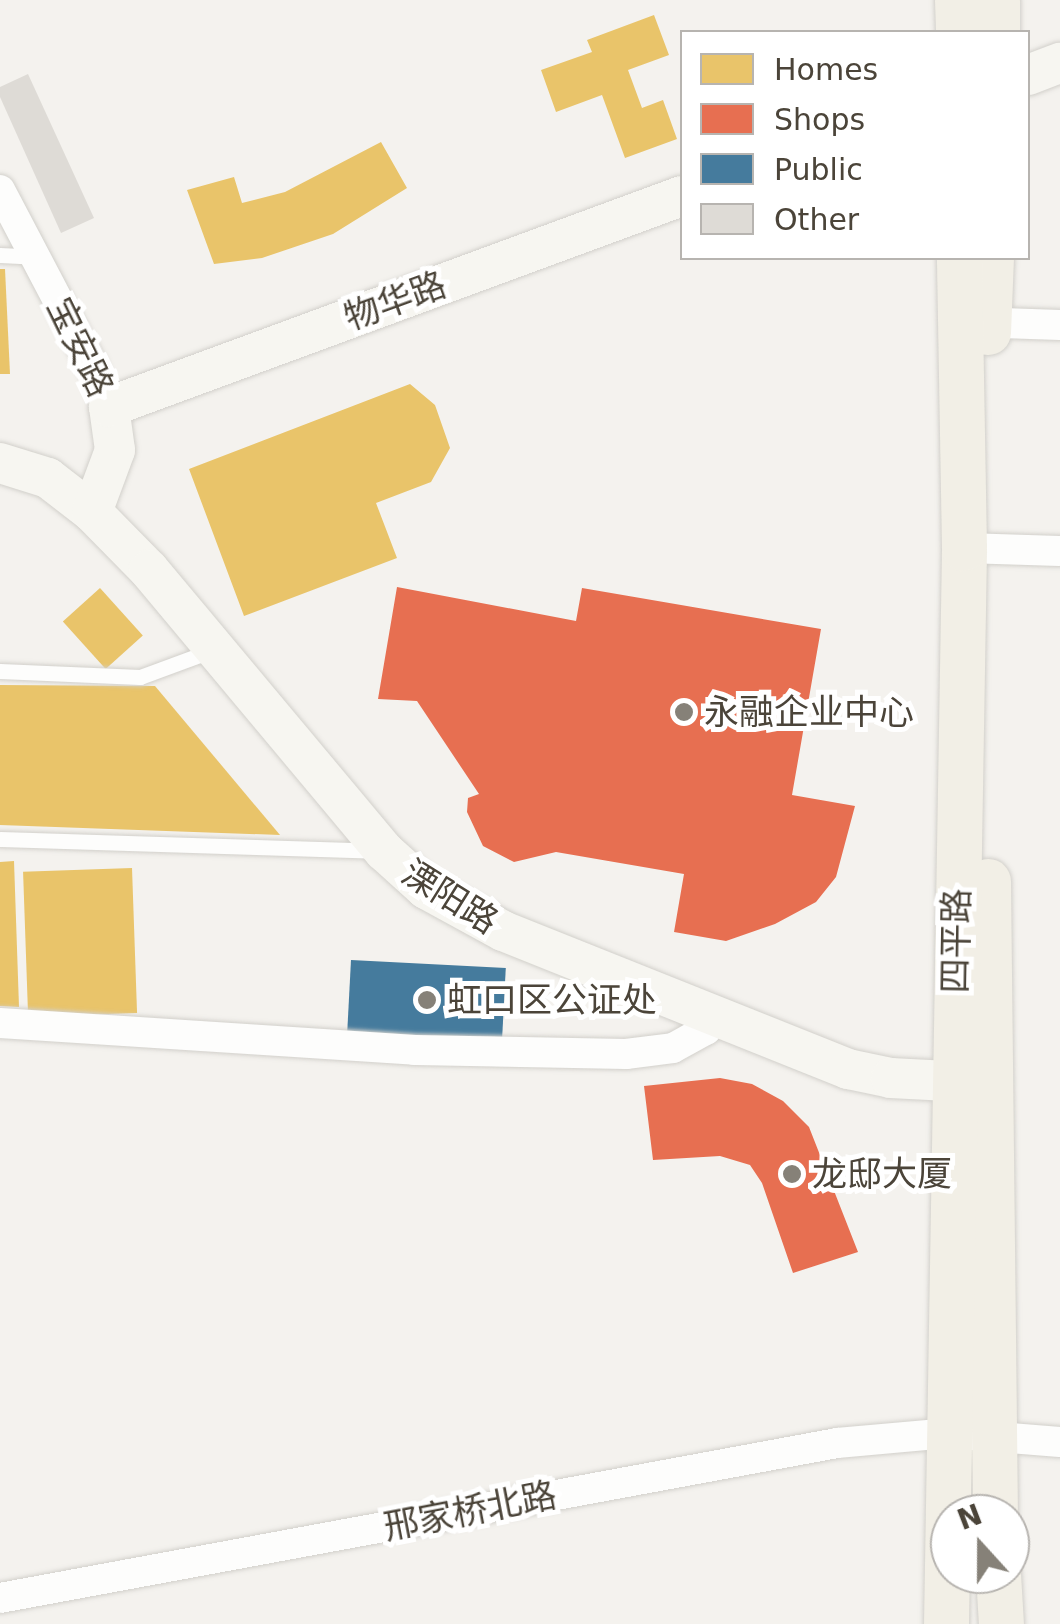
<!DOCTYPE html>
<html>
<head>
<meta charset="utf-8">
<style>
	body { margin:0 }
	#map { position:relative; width:1060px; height:1624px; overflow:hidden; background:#f4f2ee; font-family:"DejaVu Sans","Noto Sans SC",sans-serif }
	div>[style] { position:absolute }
	.homes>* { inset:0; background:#e9c46a; transform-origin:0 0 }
	.shops>* { inset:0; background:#e76f51 }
	.public>* { inset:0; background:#457b9d; transform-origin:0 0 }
	.building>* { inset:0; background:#dedbd6 }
	.roads { filter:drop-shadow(0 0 2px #d2d0cb) drop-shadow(0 0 2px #d2d0cb) }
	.lane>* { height:15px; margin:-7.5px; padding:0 7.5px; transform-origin:7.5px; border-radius:7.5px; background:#fdfdfc }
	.street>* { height:30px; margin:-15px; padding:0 15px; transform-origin:15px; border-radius:15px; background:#fdfdfc }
	.secondary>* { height:40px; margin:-20px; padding:0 20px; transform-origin:20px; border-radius:20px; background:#f7f6f1 }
	.primary>* { height:45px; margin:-22.5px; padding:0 22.5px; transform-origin:22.5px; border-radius:22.5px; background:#f2efe6 }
	.dots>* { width:28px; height:28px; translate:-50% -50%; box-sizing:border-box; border:5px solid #fff; border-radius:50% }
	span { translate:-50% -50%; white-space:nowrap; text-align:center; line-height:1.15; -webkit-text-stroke:10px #fff; paint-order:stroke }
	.street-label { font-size:35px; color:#4b4439 }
	.poi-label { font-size:35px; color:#4b4439 }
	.left { translate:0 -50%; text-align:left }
	.legend { position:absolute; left:680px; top:30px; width:350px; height:230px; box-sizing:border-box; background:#fff; border:2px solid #b7b4b0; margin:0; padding:12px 18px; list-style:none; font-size:30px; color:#4b4439 }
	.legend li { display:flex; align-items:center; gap:20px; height:50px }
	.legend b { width:50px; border:2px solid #b7b4b0 }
	.north { position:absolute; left:930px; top:1494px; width:100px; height:100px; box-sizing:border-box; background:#fff; border:2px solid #b7b4b0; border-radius:50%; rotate:339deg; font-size:28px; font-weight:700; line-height:40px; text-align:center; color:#4b4439 }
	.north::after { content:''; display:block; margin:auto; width:35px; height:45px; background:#868178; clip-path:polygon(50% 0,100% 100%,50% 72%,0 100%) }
</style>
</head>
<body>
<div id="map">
	<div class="homes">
		<i style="clip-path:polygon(654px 15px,669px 55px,628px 70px,642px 108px,663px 100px,677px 139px,625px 158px,602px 95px,556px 112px,541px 70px,592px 52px,587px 40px)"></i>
		<i style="clip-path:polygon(381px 142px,407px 188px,333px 234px,262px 258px,214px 264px,187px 190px,234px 177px,242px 203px,285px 192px)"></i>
		<i style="clip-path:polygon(0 269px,5px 269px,10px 374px,0 374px)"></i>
		<i style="clip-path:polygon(410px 384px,435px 405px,450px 448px,431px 482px,376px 503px,397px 558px,244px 616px,189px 469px)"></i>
		<i style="left:100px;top:588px;width:64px;height:50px;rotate:48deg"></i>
		<i style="clip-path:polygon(0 685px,155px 686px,280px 835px,0 825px)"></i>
		<i style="clip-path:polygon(14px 861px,19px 1007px,0 1006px,0 862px)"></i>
		<i style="left:132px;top:868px;width:145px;height:109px;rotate:88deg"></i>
	</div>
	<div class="shops">
		<i style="clip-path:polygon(397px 587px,576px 621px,582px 588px,821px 629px,792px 795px,855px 806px,836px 877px,816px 902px,775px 924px,726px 941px,674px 932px,684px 874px,556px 852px,514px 862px,483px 846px,467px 812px,468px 798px,479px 794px,417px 701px,378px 699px)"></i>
		<i style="clip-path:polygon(720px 1078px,752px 1084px,783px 1101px,809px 1127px,858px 1252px,793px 1273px,762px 1183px,750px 1165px,720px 1156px,653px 1160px,644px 1086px)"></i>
	</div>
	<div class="public">
		<i style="left:351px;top:960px;width:155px;height:73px;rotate:3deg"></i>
	</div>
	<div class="building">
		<i style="clip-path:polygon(28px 74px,94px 218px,61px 233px,0 97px,0 87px)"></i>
	</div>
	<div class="roads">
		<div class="lane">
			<i style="left:0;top:255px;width:35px;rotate:3deg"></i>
			<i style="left:0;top:671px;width:140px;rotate:2.5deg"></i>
			<i style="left:140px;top:677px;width:78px;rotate:-20.3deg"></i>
			<i style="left:0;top:839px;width:376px;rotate:1.8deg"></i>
		</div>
		<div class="street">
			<i style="left:0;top:190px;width:198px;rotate:62.3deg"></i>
			<i style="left:92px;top:365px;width:45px;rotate:68deg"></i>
			<i style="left:973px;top:322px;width:87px;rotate:2deg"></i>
			<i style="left:964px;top:548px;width:96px;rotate:1.8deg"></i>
			<i style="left:0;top:1023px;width:416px;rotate:3.7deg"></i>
			<i style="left:415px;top:1050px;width:211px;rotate:1.1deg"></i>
			<i style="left:626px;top:1054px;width:47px;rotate:-7.3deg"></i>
			<i style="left:673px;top:1048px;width:38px;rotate:-29deg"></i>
			<i style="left:706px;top:1030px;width:17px;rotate:-54deg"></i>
			<i style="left:0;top:1598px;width:851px;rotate:-10.49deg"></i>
			<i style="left:837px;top:1443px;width:111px;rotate:-5.1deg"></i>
			<i style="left:948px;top:1433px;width:112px;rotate:4.6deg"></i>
		</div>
		<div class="secondary">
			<i style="left:1028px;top:75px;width:34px;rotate:-21deg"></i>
			<i style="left:0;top:463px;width:50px;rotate:17.4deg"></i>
			<i style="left:48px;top:478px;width:56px;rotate:37.7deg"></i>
			<i style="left:92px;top:512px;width:81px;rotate:45.5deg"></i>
			<i style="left:149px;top:570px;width:366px;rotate:50.1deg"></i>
			<i style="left:384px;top:851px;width:57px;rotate:42.1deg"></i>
			<i style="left:426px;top:889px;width:88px;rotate:28.6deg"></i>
			<i style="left:503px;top:931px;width:372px;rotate:21.8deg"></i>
			<i style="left:848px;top:1069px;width:44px;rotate:11.8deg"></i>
			<i style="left:891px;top:1078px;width:96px;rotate:3deg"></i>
			<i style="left:92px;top:512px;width:66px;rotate:-69.6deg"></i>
			<i style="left:115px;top:450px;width:43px;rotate:-97.9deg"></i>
			<i style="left:109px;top:407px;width:611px;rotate:-20.22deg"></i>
		</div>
		<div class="primary">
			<i style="left:957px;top:0;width:32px;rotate:88deg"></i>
			<i style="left:997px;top:0;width:32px;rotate:90deg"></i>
			<i style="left:988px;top:332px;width:74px;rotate:-87.7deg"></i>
			<i style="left:988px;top:881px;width:633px;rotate:89.37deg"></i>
			<i style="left:998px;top:1574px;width:50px;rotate:86.6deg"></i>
			<i style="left:946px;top:1624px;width:1076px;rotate:-89.04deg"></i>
			<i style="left:964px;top:548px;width:290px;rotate:-91deg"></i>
		</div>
	</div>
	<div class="dots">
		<i style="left:684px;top:712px;background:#868178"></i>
		<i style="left:427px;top:1000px;background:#868178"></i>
		<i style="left:792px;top:1174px;background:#868178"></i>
	</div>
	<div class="street-label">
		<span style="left:395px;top:301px;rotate:-20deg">物华路</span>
		<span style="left:80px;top:347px;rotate:64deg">宝安路</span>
		<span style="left:450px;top:897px;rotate:32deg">溧阳路</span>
		<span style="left:956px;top:941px;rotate:-89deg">四平路</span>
		<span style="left:470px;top:1511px;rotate:-11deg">邢家桥北路</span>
	</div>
	<div class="poi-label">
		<span class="left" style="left:704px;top:712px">永融企业中心</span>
		<span class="left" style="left:447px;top:1000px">虹口区公证处</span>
		<span class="left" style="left:812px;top:1174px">龙邸大厦</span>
	</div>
	<ul class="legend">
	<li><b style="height:28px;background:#e9c46a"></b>Homes</li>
	<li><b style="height:28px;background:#e76f51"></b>Shops</li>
	<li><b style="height:28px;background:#457b9d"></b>Public</li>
	<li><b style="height:28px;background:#dedbd6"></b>Other</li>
	</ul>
	<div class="north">N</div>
</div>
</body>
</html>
